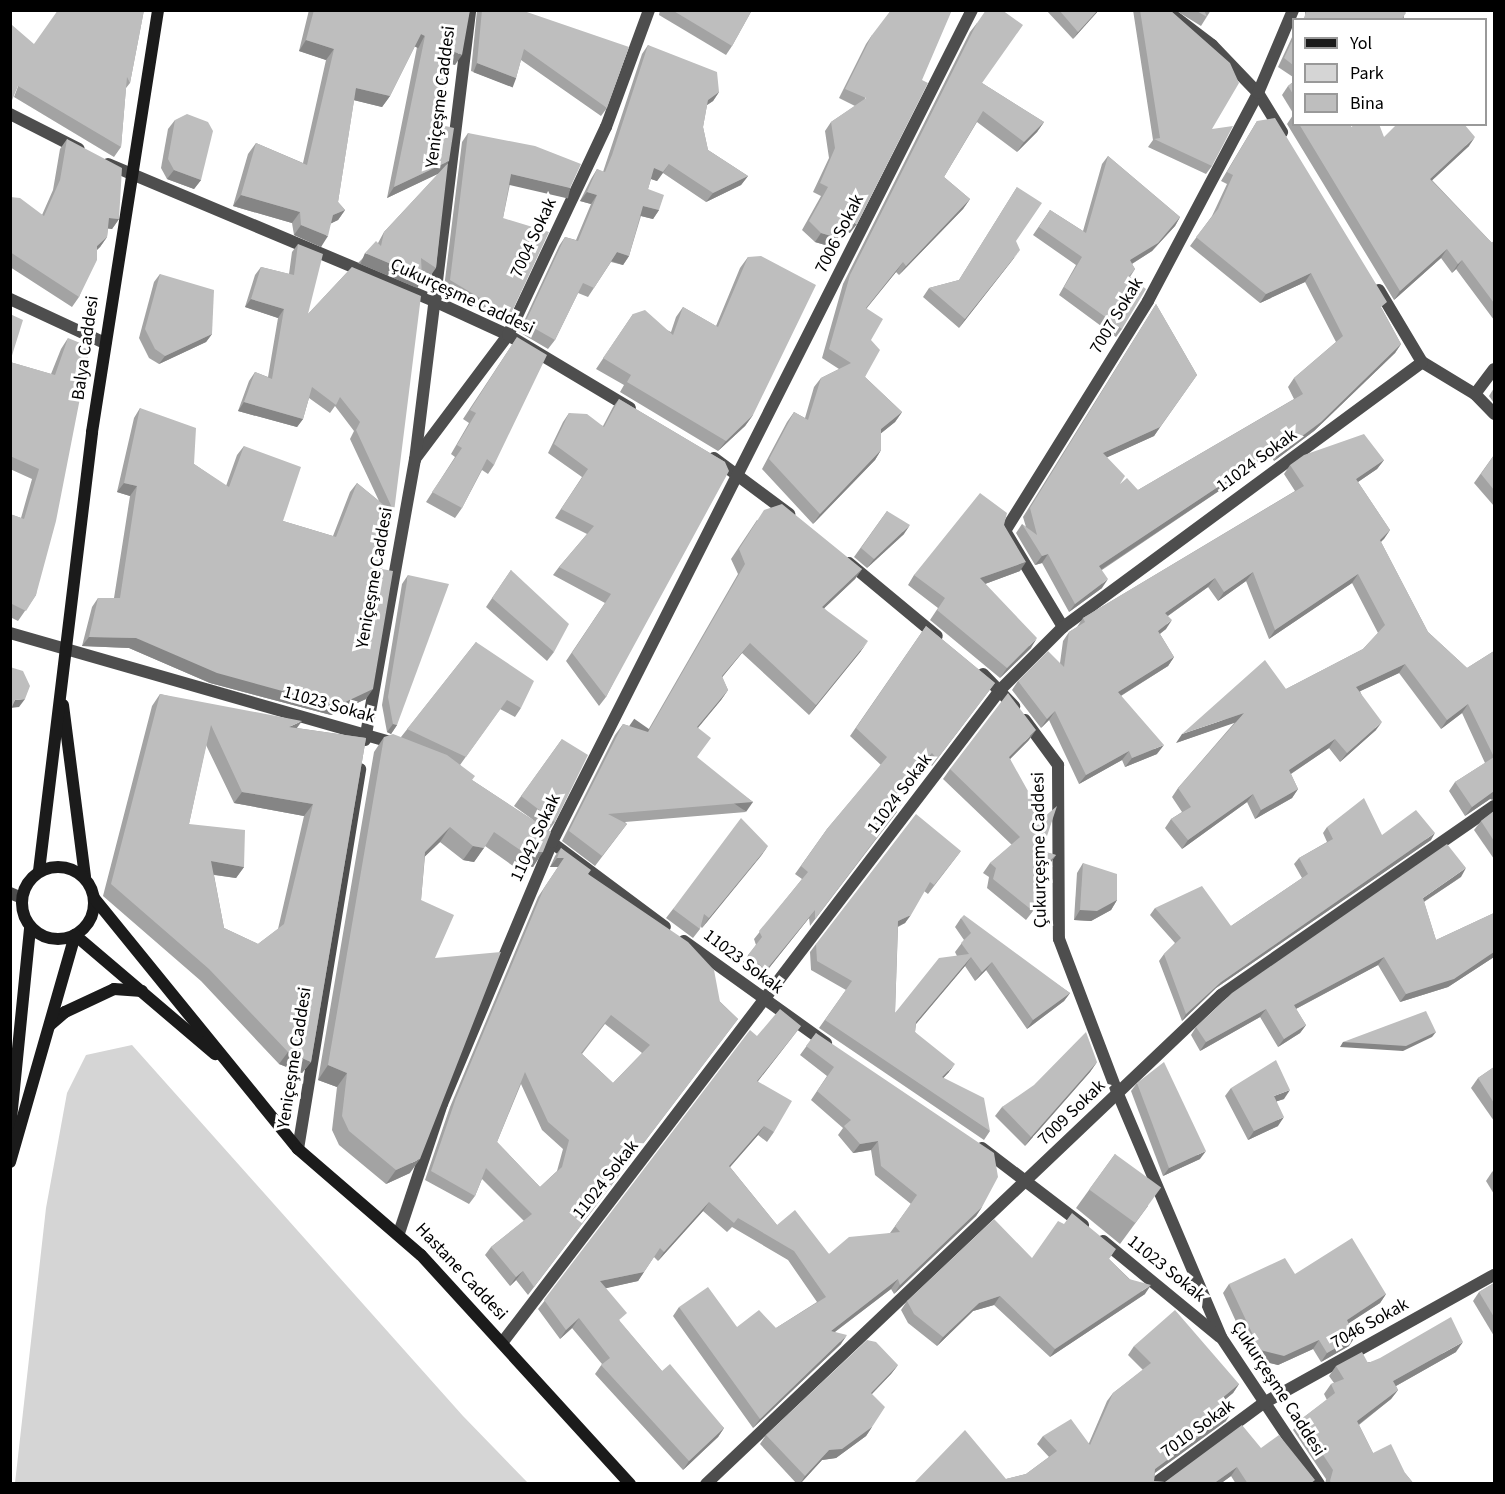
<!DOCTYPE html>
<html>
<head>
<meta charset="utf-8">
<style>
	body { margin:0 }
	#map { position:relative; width:1505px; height:1494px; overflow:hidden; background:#fff; font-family:"Source Sans 3",sans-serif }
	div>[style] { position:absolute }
	.green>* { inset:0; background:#d5d5d5 }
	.street>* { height:12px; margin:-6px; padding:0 6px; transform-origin:6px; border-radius:6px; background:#4e4e4e }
	.secondary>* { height:12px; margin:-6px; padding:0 6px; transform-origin:6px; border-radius:6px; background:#1b1b1b }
	.secondary>.ring { margin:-6px; padding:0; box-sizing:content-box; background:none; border:12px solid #1b1b1b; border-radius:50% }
	.wall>* { inset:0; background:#a3a3a3; transform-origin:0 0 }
	.shaded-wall>* { inset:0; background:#858585; transform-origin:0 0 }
	.building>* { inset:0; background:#bebebe; transform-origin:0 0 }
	span { translate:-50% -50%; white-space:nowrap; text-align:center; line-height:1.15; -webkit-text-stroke:6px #fff; paint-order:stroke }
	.street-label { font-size:18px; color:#000 }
	.frame { position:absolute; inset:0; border:12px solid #000; pointer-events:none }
	.legend { position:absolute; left:1292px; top:18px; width:195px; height:108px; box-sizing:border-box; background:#fff; border:2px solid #999; margin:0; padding:8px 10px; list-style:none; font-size:18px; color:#000 }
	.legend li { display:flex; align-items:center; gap:12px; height:30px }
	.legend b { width:30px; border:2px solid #999 }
</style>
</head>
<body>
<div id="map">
	<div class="green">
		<i style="clip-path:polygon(132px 1045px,463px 1416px,528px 1483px,15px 1483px,46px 1208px,67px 1093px,86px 1055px)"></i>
	</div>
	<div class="street">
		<i style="left:1166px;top:10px;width:58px;rotate:37.3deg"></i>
		<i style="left:1212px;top:45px;width:66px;rotate:46.2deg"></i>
		<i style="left:1258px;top:93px;width:46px;rotate:58.4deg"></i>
		<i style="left:10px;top:114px;width:77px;rotate:26.9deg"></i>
		<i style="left:108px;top:164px;width:351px;rotate:22.8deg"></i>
		<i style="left:432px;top:300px;width:84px;rotate:24.7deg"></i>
		<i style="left:508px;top:335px;width:142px;rotate:30.9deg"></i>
		<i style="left:1379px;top:290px;width:84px;rotate:59.2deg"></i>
		<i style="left:1422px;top:362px;width:62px;rotate:31.1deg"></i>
		<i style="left:1475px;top:394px;width:28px;rotate:46deg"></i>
		<i style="left:10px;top:299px;width:105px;rotate:24.9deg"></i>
		<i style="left:1475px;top:394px;width:31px;rotate:-53deg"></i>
		<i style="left:714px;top:458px;width:94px;rotate:36.7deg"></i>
		<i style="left:415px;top:459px;width:155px;rotate:-53.1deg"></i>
		<i style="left:508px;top:335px;width:230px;rotate:-64.8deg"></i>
		<i style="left:606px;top:127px;width:125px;rotate:-69.8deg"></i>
		<i style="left:849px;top:563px;width:114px;rotate:39.7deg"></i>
		<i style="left:1063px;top:627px;width:112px;rotate:-121.1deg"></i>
		<i style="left:1005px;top:531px;width:271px;rotate:-58.1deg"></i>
		<i style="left:1148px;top:301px;width:235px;rotate:-62.1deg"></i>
		<i style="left:1258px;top:93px;width:90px;rotate:-67.1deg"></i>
		<i style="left:10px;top:633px;width:402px;rotate:16deg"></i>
		<i style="left:983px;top:674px;width:45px;rotate:45.9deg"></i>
		<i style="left:1025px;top:720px;width:56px;rotate:53.7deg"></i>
		<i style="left:1058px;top:765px;width:174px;rotate:89.7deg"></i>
		<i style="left:1059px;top:939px;width:166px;rotate:69.2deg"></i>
		<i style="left:1118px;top:1094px;width:264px;rotate:67deg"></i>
		<i style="left:1221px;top:1337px;width:177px;rotate:56.3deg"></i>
		<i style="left:365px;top:740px;width:284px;rotate:-79.9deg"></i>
		<i style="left:415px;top:460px;width:453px;rotate:-83deg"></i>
		<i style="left:535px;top:830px;width:162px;rotate:36.7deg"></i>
		<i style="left:10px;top:893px;width:13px;rotate:23deg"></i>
		<i style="left:684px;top:941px;width:175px;rotate:35.7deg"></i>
		<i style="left:982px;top:1148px;width:127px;rotate:37.3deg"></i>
		<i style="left:298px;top:1149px;width:385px;rotate:-80.7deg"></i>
		<i style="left:399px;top:1233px;width:136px;rotate:-71.6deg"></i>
		<i style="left:442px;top:1104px;width:284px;rotate:-67.2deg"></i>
		<i style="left:552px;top:842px;width:932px;rotate:-63.22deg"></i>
		<i style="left:1103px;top:1241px;width:151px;rotate:39.4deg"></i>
		<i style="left:502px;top:1343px;width:823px;rotate:-52.66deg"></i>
		<i style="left:1001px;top:689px;width:88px;rotate:-45deg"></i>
		<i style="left:1063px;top:627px;width:446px;rotate:-36.4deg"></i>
		<i style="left:706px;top:1484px;width:710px;rotate:-43.52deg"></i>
		<i style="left:1221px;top:995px;width:332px;rotate:-34.7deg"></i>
		<i style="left:1154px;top:1484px;width:134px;rotate:-36.5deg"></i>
		<i style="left:1262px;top:1404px;width:265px;rotate:-29.1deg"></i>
	</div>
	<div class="secondary">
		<i style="left:63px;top:705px;width:173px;rotate:82.7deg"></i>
		<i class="ring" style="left:22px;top:867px;width:60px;height:60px"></i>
		<i style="left:39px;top:871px;width:442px;rotate:-83.1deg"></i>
		<i style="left:92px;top:432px;width:427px;rotate:-81.1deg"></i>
		<i style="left:94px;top:898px;width:323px;rotate:50.9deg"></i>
		<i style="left:298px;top:1149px;width:162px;rotate:40.8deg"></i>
		<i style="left:421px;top:1255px;width:310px;rotate:47.6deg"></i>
		<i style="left:50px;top:1025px;width:20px;rotate:-41deg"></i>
		<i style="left:65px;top:1012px;width:54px;rotate:-25.1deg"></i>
		<i style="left:114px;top:989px;width:28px;rotate:4deg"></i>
		<i style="left:10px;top:1129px;width:202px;rotate:-84.3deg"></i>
		<i style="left:10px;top:1162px;width:236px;rotate:-74deg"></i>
		<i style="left:75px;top:935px;width:184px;rotate:40.4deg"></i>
	</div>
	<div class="wall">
		<i style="clip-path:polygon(144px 10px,130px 83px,126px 88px,121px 147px,114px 157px,14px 97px,34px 44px)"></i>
		<i style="clip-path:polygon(309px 10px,470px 10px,455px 65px,449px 63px,441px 125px,446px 165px,436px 268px,429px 278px,421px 272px,422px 277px,415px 287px,358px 263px,378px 243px,384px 232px,439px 173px,387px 198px,417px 47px,415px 46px,390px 96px,382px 107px,354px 100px,338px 202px,345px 210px,338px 220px,331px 223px,321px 247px,294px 235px,292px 223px,233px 206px,248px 154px,256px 143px,303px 163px,326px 60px,299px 51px)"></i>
		<i style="clip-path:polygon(477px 10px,521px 10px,607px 108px,601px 116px,521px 60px,516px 78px,510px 86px,471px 71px)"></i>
		<i style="clip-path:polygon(660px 10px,752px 10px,732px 46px,726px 55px,659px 15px)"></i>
		<i style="clip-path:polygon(1046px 10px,1099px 10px,1073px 39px)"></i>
		<i style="clip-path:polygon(1133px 10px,1170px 10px,1212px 129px,1212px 166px,1206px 174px,1148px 147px,1153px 140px)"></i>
		<i style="clip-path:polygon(1175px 10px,1211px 10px,1201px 26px)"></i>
		<i style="left:1305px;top:10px;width:99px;height:11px"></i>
		<i style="clip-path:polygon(977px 23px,982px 83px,1044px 122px,1037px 132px,1017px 152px,977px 122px,944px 177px,970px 199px,963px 209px,899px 275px,896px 272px,867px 308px,871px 340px,865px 377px,902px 412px,895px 422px,881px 433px,881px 450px,875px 460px,813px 524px,762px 469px,787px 422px,794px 412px,805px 418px,814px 387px,821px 378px,839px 369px,822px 358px,843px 284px,970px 32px)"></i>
		<i style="clip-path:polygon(872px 35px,850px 233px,842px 230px,838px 238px,832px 247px,815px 242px,802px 230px,821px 196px,813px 192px,829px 158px,825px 131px,831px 122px,855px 106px,839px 98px,866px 44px)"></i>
		<i style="clip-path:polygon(1293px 35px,1293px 77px,1278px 67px)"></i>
		<i style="clip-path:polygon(648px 45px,719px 92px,713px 101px,707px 105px,703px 127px,708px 150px,748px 176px,741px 185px,706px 202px,663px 173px,657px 181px,651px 179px,648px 189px,659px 210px,653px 219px,641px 216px,629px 256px,623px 265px,611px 262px,588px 297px,578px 293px,555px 340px,548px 349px,519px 332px,559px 246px,565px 237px,576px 240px,591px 204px,580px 201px,591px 179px,597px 169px,603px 172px,642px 54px)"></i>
		<i style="clip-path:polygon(1293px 82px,1293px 113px,1282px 95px,1288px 86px)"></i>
		<i style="clip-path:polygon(1293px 115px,1293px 124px,1350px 124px,1351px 127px,1384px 137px,1469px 146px,1432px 180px,1492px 243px,1494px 240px,1494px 320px,1456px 269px,1452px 273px,1441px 258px,1394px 300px,1287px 124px)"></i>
		<i style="clip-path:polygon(175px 120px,201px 180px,194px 189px,167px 179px,161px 168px,168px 129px)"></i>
		<i style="clip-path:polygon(1257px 121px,1382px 309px,1401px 344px,1395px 353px,1314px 431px,1274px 461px,1271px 456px,1102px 570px,1102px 588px,1069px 612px,1042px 563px,1035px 565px,1016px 533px,1022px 524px,1026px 527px,1023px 517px,1156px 304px,1197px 375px,1154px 436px,1107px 457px,1120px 484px,1138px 490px,1294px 399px,1288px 387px,1294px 378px,1336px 342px,1305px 282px,1260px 303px,1190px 246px,1212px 216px,1227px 184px,1221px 181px)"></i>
		<i style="clip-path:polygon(468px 133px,570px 188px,564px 197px,510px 184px,503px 218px,510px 316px,504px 324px,444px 288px,462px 142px)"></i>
		<i style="clip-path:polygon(67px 139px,119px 219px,112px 229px,108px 228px,107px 237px,100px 247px,97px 250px,79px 297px,72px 307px,10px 267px,10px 197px,42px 215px,53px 190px,60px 149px)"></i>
		<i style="clip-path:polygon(1108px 156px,1180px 217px,1175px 226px,1152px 251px,1132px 264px,1135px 269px,1130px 277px,1122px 329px,1116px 337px,1059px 295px,1076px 265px,1033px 235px,1050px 210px,1083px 231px,1102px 164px)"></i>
		<i style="clip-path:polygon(1017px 187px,1016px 241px,1014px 258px,959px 328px,923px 297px,929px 288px,959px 280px)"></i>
		<i style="clip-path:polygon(298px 244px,308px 314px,352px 267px,394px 512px,389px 519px,382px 569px,366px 699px,331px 715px,210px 683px,129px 648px,82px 646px,92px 607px,98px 598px,114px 598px,130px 496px,117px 492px,134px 418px,140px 408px,194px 464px,226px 486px,237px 455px,244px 446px,283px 521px,333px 536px,350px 492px,357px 483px,379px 501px,350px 439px,354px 431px,335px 406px,330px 413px,309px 398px,303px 419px,297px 427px,238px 411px,249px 381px,255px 372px,268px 377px,278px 318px,245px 307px,255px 275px,261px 267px,289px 274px,292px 252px)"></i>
		<i style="clip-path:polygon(748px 257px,753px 415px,745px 426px,718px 451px,620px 392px,624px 385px,596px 369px,633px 314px,671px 332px,676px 317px,683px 307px,716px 326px,740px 268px)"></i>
		<i style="clip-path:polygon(160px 274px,212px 334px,206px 342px,159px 364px,149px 358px,139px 338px,154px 282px)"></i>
		<i style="clip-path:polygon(517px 337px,494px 465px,488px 474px,482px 470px,462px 508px,455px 518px,426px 502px,455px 457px,451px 454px,469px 423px,463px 419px)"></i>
		<i style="clip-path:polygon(68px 338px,36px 595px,18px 621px,10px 617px,10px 514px,21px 518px,32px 479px,10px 469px,10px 362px,51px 374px,61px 349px)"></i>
		<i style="clip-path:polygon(1494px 388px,1494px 403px,1489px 396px)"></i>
		<i style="clip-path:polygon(619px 399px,725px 462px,606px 697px,599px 706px,566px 661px,605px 603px,553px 575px,559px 567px,587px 534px,555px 518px,582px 477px,548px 453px,563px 422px,569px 413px,603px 426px,613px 407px)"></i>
		<i style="clip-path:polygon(1494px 455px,1494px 506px,1474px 483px)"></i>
		<i style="clip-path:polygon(1384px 460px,1377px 469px,1358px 482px,1390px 530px,1381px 542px,1428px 632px,1467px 668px,1494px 651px,1494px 800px,1490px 799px,1465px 816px,1449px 791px,1455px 782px,1485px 763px,1462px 713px,1441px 729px,1399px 673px,1360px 691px,1376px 730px,1340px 762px,1329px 748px,1291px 774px,1298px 789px,1292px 798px,1255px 819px,1247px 802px,1182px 849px,1165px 828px,1171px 819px,1182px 812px,1172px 797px,1178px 788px,1235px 722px,1176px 743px,1286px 689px,1363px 649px,1378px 633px,1352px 583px,1269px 639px,1246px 581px,1218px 601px,1208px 587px,1168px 616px,1166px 629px,1160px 634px,1174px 657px,1168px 666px,1121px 696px,1157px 754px,1125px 767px,1122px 760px,1079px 784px,1049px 720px,1041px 728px,1012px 690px,1018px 681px,1060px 663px,1063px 641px,1069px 632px,1077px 627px,1083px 618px,1295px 491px,1284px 474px,1290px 465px)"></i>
		<i style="clip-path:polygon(887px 511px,904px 534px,867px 568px,854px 557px)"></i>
		<i style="clip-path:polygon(757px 520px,862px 569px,855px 579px,824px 608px,861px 651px,809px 715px,742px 653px,722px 677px,728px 690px,721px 700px,698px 728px,697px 758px,746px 812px,625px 822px,627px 824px,595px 866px,562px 841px,615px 735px,623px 724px,647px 732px,738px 574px,731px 559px)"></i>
		<i style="clip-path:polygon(1004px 525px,1020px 571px,985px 584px,1031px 648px,1000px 678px,930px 620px,938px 608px,908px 585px,914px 575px)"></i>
		<i style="clip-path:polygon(511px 570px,554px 652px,547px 661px,486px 607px)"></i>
		<i style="clip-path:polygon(408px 575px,397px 725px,391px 734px,387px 732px,382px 705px,402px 584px)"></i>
		<i style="clip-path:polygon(926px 626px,995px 683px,932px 766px,927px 761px,895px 798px,897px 812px,810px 926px,809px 918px,761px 978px,743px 962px,756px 945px,754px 939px,802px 879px,795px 874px,827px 829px,881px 765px,850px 736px)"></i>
		<i style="clip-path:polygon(476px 642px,521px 708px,515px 717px,500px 709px,460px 765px,472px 780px,536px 822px,514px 806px,562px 739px,555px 822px,549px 830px,533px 867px,513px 866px,485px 846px,474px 862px,463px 860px,440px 842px,425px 856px,421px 900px,435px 958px,410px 1173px,386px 1184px,339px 1145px,332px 1130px,337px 1087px,318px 1080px,374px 752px,384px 737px,401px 737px)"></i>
		<i style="clip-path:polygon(evenodd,160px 694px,297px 728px,366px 738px,311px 1062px,302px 1073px,279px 1064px,201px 981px,103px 896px,152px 706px,160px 694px,206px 745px,234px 803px,304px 816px,278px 929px,258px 944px,224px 928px,214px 875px,236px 878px,244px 867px,189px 824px,206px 745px)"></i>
		<i style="clip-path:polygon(1029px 740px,1010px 759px,1042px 851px,1056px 855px,1049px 865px,1037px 877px,1033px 911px,1026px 920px,987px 888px,989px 877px,983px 873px,990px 863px,1012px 845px,943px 779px,950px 769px)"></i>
		<i style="clip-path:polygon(1494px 811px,1494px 859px,1474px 830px,1481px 821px)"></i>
		<i style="clip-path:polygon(1327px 827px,1382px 835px,1431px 840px,1216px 988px,1182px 1021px,1159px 961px,1164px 954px,1175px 943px,1150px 915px,1155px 908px,1231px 926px,1302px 878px,1294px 864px,1299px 858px,1327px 842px,1323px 833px)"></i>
		<i style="clip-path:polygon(768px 846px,702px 928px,700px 926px,700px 929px,693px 938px,666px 918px,673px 909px)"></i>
		<i style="clip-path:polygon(evenodd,561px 848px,738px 1019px,528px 1295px,516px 1280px,510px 1286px,485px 1255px,491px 1247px,524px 1221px,482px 1179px,475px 1196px,469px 1204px,425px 1180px,450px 1107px,538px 897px,558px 867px,550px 867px,555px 856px,561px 848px,605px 1024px,642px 1053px,613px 1083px,582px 1054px,605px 1024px,561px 848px,521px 1084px,542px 1130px,563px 1149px,557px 1171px,540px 1187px,497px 1142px,521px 1084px)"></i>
		<i style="clip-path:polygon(961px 851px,928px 894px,924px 891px,905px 923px,898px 927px,895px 1013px,957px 956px,955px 952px,964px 940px,955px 927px,961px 918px,1070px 993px,1064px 1001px,1027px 1029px,986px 970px,975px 981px,965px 966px,916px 1024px,915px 1032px,949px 1072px,943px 1078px,990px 1131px,984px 1140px,819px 1028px,846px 990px,811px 970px,810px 952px,816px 944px)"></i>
		<i style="clip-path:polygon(1083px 863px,1117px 900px,1111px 910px,1091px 921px,1074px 920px,1077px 873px)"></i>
		<i style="clip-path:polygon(1461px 877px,1424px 902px,1436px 940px,1494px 913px,1494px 957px,1448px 987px,1400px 1002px,1378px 965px,1296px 1009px,1306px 1025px,1300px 1033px,1278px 1047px,1260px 1017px,1200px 1051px,1191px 1035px,1196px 1027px)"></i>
		<i style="clip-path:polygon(801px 1026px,758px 1081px,774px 1132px,767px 1142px,758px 1135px,730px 1167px,777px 1225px,829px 1254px,890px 1233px,911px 1204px,875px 1175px,871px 1150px,853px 1153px,838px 1135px,843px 1128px,811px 1100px,827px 1076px,800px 1055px,816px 1033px,982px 1207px,976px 1216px,894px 1294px,891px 1289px,835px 1332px,841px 1344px,753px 1428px,673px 1316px,679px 1307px,737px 1327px,776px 1328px,817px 1302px,788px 1260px,732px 1227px,727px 1232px,703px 1211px,658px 1261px,654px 1257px,638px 1281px,605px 1288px,620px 1322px,662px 1371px,724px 1428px,718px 1437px,683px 1470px,595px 1374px,602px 1364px,572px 1328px,560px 1339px,538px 1309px,757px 1036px)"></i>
		<i style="clip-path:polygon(1097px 1062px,1090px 1072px,1025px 1146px,995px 1116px,1002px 1107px)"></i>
		<i style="clip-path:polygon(1494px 1067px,1494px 1121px,1471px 1088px,1478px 1078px)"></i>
		<i style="clip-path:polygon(1137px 1083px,1200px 1159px,1163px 1176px,1131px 1091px)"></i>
		<i style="clip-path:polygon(1231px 1088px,1284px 1099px,1277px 1101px,1278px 1126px,1248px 1140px,1225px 1096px)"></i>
		<i style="clip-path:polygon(1115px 1154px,1148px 1206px,1120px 1244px,1076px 1208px)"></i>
		<i style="clip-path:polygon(1494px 1170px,1494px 1194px,1486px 1181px,1492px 1172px)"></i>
		<i style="clip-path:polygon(1032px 1258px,1109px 1259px,1145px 1294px,1050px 1357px,994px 1305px,973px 1311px,937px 1346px,908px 1323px,901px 1310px,907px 1301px)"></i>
		<i style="clip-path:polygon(1295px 1274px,1386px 1294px,1380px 1303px,1348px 1323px,1349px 1346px,1321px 1362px,1313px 1349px,1278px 1365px,1253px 1359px,1223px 1293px,1229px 1284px)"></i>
		<i style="clip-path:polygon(1494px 1283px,1494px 1336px,1473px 1301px,1479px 1292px)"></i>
		<i style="clip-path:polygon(1134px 1346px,1239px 1384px,1233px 1393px,1223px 1401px,1226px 1421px,1155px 1473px,1154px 1481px,1165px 1482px,1261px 1448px,1313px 1484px,1236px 1484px,1231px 1476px,1220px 1484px,913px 1484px,1006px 1479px,1026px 1474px,1049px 1457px,1037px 1444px,1043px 1436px,1089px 1443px,1107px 1401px,1113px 1393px,1143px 1370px,1128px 1355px)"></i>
		<i style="clip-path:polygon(1456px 1352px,1396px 1386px,1398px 1390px,1391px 1399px,1359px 1425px,1373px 1453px,1405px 1473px,1414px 1484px,1325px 1484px,1326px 1479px,1293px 1430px,1300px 1420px,1327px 1400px,1324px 1394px,1331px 1384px,1334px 1383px,1329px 1376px,1336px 1366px)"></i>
		<i style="clip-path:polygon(898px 1365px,891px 1374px,872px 1394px,872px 1427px,866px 1436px,836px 1458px,822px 1460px,800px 1484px,797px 1484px,760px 1444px,766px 1435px)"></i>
	</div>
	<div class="shaded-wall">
		<i style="clip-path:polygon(1098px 10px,1099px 10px,1073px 39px,1078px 32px)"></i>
		<i style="left:421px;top:34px;width:4px;height:14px;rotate:27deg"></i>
		<i style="clip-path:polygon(306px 40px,334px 49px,326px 60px,299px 51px)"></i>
		<i style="clip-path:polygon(450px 50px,462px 55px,455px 65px,443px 61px)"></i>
		<i style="left:477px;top:63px;width:42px;height:10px;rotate:21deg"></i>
		<i style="clip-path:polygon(356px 88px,390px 96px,382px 107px,349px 99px)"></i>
		<i style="clip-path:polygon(719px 92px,713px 101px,701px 109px,708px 100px)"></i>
		<i style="clip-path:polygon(1044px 122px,1037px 132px,1017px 152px,1024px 142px)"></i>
		<i style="clip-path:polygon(1475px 137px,1469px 146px,1424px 188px,1430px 179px)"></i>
		<i style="clip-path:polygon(449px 161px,442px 172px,387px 198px,394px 187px)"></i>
		<i style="clip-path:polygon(669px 164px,657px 181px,648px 178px,654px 168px)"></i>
		<i style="clip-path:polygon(174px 170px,201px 180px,194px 189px,167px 179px)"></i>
		<i style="left:511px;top:174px;width:61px;height:11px;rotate:13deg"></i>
		<i style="clip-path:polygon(748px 176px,741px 185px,706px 202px,713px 193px)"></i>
		<i style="clip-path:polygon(587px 192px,597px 195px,591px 204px,580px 201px)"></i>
		<i style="clip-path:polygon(241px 195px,300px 212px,292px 223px,233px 206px)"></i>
		<i style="clip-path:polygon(970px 199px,963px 209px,899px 275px,906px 266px)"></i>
		<i style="clip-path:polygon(643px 206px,659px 210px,653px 219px,637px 215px)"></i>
		<i style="clip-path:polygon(345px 210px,338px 220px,326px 226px,333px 215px)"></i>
		<i style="clip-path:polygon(1180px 217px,1175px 226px,1152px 251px,1125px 268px,1130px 260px)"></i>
		<i style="clip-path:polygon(109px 218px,119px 219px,112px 229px,102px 228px)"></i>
		<i style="clip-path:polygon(847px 220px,857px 224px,850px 233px,841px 229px)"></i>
		<i style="clip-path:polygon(301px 225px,328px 236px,321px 247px,294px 235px)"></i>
		<i style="clip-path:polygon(821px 233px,838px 238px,832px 247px,815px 242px)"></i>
		<i style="clip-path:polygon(107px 237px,100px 247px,90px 256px,97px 246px)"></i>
		<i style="clip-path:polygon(1447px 249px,1441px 258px,1394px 300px,1400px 291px)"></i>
		<i style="clip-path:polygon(1020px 250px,1014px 258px,959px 328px,965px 319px)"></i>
		<i style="clip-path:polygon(617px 252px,629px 256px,623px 265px,611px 261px)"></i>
		<i style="left:365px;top:253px;width:62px;height:12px;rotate:23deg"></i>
		<i style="clip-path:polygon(1462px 260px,1456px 269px,1452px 273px,1458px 264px)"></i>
		<i style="clip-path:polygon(903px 262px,896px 272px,859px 317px,866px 308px)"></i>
		<i style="clip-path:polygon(1311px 273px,1305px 282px,1260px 303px,1266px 294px)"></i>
		<i style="clip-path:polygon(251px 299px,284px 309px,278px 318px,245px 307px)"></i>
		<i style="clip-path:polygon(212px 334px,206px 342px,159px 364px,165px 356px)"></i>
		<i style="clip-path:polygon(1401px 344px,1395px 353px,1314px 431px,1274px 461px,1281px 452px)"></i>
		<i style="clip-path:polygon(244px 402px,303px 419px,297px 427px,238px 411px)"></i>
		<i style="clip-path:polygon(902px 412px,895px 422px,874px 439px,881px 429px)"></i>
		<i style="clip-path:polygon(753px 415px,745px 426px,718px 451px,726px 441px)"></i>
		<i style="clip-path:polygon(1160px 427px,1154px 436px,1097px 462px,1103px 453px)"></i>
		<i style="clip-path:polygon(1278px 447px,1271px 456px,1093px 575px,1099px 566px)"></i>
		<i style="clip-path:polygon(881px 450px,875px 460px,813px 524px,820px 514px)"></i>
		<i style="clip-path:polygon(1384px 460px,1377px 469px,1349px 488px,1356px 479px)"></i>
		<i style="clip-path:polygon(124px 483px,137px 486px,130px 496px,117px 492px)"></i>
		<i style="clip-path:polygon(910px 525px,904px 534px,867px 568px,874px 559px)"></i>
		<i style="clip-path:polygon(1390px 530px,1384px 539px,1373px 549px,1380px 540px)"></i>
		<i style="clip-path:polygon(1048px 554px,1042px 563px,1035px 565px,1042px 556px)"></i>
		<i style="clip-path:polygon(1026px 562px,1020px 571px,974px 588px,980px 578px)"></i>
		<i style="clip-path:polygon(862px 569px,855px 579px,815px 617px,822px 607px)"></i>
		<i style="clip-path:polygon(1253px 572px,1246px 581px,1218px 601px,1224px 592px)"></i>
		<i style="clip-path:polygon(1358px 574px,1352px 583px,1269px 639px,1275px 630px)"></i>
		<i style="clip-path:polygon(1215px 578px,1208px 587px,1159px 622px,1165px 613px)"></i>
		<i style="clip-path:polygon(1108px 579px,1102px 588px,1069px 612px,1075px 604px)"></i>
		<i style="clip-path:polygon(1172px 620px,1166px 629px,1151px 640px,1158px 631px)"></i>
		<i style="clip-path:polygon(89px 637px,136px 638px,373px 689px,366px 699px,331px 715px,210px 683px,129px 648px,82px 646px)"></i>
		<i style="clip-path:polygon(1037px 638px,1031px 648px,1000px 678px,1007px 668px)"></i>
		<i style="clip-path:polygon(868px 641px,861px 651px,809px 715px,816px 705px)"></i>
		<i style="clip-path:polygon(750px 643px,742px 653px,715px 686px,722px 676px)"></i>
		<i style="clip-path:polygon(1174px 657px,1168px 666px,1112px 701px,1118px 692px)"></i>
		<i style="clip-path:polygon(1405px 664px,1399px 673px,1350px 696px,1356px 687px)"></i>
		<i style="clip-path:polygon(728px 690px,721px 700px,690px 737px,697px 727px)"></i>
		<i style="clip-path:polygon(25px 699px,19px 707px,10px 708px,15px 700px)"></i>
		<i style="clip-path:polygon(1468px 704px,1462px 713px,1441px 729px,1447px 720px)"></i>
		<i style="clip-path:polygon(1055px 711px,1049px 720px,1041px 728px,1047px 719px)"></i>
		<i style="clip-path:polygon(1244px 713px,1237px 722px,1176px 743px,1182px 734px)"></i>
		<i style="clip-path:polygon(302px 721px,294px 732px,289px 727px)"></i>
		<i style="clip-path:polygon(1382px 722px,1376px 730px,1340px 762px,1347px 753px)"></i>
		<i style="clip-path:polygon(393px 724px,397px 725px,391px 734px,387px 732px)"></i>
		<i style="clip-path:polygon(1036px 730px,1029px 740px,1003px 766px,1009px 757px)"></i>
		<i style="clip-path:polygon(1335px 739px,1329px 748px,1283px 779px,1289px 770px)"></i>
		<i style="clip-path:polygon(1164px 745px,1157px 754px,1125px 767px,1132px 758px)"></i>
		<i style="clip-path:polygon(1129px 751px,1122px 760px,1079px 784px,1086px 775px)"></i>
		<i style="clip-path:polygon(932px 753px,927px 761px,888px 805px,894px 797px)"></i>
		<i style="clip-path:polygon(1298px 789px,1292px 798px,1255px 819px,1261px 810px)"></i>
		<i style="clip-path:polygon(1494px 791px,1494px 800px,1490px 799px,1465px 816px,1472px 807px)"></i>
		<i style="clip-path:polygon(242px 792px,313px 804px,304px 816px,234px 803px)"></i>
		<i style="clip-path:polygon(1253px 794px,1247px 802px,1182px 849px,1188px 840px)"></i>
		<i style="left:753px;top:802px;width:12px;height:145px;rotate:125deg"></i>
		<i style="clip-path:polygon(450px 827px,440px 842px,415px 866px,425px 852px)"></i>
		<i style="clip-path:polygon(1435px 833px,1431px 840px,1216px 988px,1182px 1021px,1186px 1014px,1221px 982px)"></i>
		<i style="clip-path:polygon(473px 846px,484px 848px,474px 862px,463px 860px)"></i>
		<i style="clip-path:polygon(768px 846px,761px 856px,702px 928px,709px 918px)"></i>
		<i style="clip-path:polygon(523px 852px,543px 852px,533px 867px,513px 866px)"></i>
		<i style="clip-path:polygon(1056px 855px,1049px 865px,1031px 883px,1037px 873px)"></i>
		<i style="clip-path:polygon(557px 858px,564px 858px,558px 867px,550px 867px)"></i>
		<i style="clip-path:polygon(211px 861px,244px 867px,236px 878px,203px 873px)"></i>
		<i style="clip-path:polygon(1466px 868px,1461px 877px,1417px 906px,1423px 898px)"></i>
		<i style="clip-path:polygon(1117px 900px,1111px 910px,1091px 921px,1074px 920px,1080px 910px)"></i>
		<i style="clip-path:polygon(815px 910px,809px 918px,761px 978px,766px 970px)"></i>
		<i style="clip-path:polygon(911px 915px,905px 923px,892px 929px,898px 921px)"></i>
		<i style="clip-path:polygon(1494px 952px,1494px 957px,1448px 987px,1400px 1002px,1406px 994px)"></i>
		<i style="clip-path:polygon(971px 957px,965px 966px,910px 1031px,916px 1022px)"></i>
		<i style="clip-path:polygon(1384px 957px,1378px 965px,1288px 1013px,1294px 1005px)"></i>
		<i style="clip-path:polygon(992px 962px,986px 970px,975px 981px,982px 972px)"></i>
		<i style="clip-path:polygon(1070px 993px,1064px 1001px,1027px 1029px,1033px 1020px)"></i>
		<i style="clip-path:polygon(1266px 1009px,1260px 1017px,1200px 1051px,1206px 1042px)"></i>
		<i style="clip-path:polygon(1306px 1025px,1300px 1033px,1278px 1047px,1284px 1039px)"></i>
		<i style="clip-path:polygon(801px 1026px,794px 1035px,751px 1090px,757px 1081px)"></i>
		<i style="clip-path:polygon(1436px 1032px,1432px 1037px,1403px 1051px,1340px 1047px,1343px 1042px)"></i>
		<i style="clip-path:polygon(288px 1052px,311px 1062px,302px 1073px,279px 1064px)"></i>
		<i style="clip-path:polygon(1097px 1062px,1090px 1072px,1025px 1146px,1031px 1137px)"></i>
		<i style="clip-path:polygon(955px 1064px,949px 1072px,936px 1086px,942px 1077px)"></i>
		<i style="clip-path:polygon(328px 1065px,347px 1073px,337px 1087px,318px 1080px)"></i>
		<i style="clip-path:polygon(1290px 1090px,1284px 1099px,1268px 1104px,1274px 1096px)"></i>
		<i style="clip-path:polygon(1284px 1117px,1278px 1126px,1248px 1140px,1254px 1131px)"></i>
		<i style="clip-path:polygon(764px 1126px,758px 1135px,723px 1175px,729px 1166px)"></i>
		<i style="clip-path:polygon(878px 1141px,871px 1150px,853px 1153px,860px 1144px)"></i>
		<i style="clip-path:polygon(1206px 1151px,1200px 1159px,1163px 1176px,1169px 1168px)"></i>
		<i style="clip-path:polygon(420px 1159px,410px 1173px,386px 1184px,396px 1170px)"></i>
		<i style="clip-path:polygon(709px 1202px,703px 1211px,658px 1261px,664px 1252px)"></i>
		<i style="clip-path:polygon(982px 1207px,976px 1216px,894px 1294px,900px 1285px)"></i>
		<i style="clip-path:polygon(523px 1271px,516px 1280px,510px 1286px,516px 1277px)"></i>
		<i style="clip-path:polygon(644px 1272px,638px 1281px,594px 1291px,600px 1281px)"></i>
		<i style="clip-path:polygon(898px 1279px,891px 1289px,824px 1340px,831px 1331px)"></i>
		<i style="clip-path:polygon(1151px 1285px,1145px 1294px,1050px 1357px,1055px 1349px)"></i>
		<i style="clip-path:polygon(1386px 1294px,1380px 1303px,1340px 1329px,1347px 1320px)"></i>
		<i style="clip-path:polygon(1000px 1296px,994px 1305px,973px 1311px,937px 1346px,943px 1337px,979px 1303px)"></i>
		<i style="clip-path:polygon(579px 1318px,572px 1328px,560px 1339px,566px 1330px)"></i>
		<i style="clip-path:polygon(847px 1335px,841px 1344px,753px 1428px,760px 1419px)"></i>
		<i style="clip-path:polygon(1355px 1337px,1349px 1346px,1321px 1362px,1327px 1353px)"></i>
		<i style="clip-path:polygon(1319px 1340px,1313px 1349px,1278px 1365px,1253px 1359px,1260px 1350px)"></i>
		<i style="clip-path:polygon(1463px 1342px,1456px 1352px,1387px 1391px,1393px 1381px)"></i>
		<i style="clip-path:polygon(898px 1365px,891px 1374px,864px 1402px,871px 1393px)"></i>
		<i style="clip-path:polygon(1239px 1384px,1233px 1393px,1215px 1408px,1221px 1399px)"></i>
		<i style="clip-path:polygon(1398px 1390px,1391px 1399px,1350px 1431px,1357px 1421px)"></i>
		<i style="clip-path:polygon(1232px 1412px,1226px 1421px,1149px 1477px,1155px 1469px)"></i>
		<i style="clip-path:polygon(872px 1427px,866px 1436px,836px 1458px,822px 1460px,800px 1484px,805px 1476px,829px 1450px)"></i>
		<i style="clip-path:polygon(724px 1428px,718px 1437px,683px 1470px,689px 1461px)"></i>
		<i style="clip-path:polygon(1237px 1467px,1231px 1476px,1220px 1484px,1213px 1484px)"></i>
	</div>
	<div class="building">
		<i style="clip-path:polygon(58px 10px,144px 10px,130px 83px,127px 77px,121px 147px,18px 86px,10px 105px,10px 25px,12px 25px,34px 44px)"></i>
		<i style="clip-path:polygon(314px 10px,470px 10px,462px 55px,450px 50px,441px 125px,454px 128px,449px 161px,394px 187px,425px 36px,421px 34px,390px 96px,356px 88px,338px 202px,345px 210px,333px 215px,328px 236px,301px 225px,300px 212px,241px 195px,256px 143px,307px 165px,334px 49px,306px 40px)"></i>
		<i style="clip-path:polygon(482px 10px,521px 10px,629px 47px,607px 108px,524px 49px,516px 78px,477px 63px)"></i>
		<i style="clip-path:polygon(672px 10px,752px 10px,732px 46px)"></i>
		<i style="clip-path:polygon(891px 10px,952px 10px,922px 80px,928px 83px,857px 224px,847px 220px,838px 238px,821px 233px,809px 221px,828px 187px,820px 183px,835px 148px,831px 122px,866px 98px,845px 89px,872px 35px)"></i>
		<i style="clip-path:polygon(986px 10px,1002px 10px,1023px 25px,982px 83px,1044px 122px,1024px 142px,983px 111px,944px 177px,970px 199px,906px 266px,903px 262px,866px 308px,883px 319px,871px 340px,880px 350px,865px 377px,902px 412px,881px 429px,881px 450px,820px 514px,769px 459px,794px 412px,808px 420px,821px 378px,851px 363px,829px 349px,850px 275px,977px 23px)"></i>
		<i style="clip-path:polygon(1059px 10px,1098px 10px,1078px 32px)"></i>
		<i style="clip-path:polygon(1140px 10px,1170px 10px,1230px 63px,1239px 83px,1212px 129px,1233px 126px,1212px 166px,1154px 139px,1160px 138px)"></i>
		<i style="clip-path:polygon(1195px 10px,1204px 10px,1207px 17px)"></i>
		<i style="clip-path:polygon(1307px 10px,1404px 10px,1406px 13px,1401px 20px,1303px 20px)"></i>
		<i style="clip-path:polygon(1293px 39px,1293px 65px,1284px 58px)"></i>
		<i style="clip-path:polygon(648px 45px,717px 72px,719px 92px,708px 100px,703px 127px,708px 150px,748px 176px,713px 193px,669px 164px,663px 172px,654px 168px,648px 189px,664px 195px,659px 210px,643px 206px,629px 256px,617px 252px,594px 288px,583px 283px,555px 340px,525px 323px,565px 237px,578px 241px,597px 195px,587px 192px,597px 169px,605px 172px,612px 155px)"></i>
		<i style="clip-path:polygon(1293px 82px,1293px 94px,1288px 86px)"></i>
		<i style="clip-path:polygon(187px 114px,208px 122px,213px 131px,201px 180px,174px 170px,168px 159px,175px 120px)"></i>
		<i style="clip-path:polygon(1275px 118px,1387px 302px,1381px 307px,1401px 344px,1321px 422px,1281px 452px,1278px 447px,1099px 566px,1108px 579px,1075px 604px,1048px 554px,1042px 556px,1022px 524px,1037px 535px,1030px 508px,1156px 304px,1197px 375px,1160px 427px,1103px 453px,1125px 476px,1120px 484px,1127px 478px,1138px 490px,1303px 394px,1294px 378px,1343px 336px,1311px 273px,1266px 294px,1196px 237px,1218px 209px,1233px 175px,1227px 172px,1257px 121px)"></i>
		<i style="clip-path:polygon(1299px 124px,1350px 124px,1351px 127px,1356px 124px,1379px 124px,1384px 137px,1397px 124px,1464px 124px,1475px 137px,1430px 179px,1492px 243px,1494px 240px,1494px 303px,1462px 260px,1458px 264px,1447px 249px,1400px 291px)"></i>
		<i style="clip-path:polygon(468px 133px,535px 146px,581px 164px,570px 188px,511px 174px,503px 218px,549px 232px,510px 316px,450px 280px)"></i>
		<i style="clip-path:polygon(67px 139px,122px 168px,119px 219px,109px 218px,107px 237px,97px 246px,97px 260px,79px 297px,10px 252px,10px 197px,20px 198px,44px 216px,60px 180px)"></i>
		<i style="clip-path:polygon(1108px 156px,1180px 217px,1158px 243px,1130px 260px,1135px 269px,1129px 276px,1146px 289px,1122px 329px,1064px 287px,1082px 257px,1039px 227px,1050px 210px,1086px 233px)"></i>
		<i style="clip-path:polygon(448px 163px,436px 268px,421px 258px,422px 277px,365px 253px,376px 241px,381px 246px,384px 232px)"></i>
		<i style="clip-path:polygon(1017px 187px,1042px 203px,1016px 241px,1020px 250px,965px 319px,929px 288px,959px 280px)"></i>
		<i style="clip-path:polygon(298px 244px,323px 254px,308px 314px,352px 267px,421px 296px,394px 512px,356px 430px,360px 422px,340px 397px,336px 405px,312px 387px,303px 419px,244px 402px,255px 372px,272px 379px,284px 309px,251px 299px,261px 267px,294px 275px)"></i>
		<i style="clip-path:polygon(761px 256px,816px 285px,753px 415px,726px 441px,627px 382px,631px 375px,603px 358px,633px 314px,645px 310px,673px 335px,683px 307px,718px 327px,748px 257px)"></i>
		<i style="clip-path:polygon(160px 274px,214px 290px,212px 334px,165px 356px,155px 349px,145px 329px)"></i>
		<i style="clip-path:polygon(10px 314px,23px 320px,10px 362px)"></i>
		<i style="clip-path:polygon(517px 337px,547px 355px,494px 465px,487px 459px,462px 508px,432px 492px,462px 448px,457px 445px,476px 413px,470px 410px)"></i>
		<i style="clip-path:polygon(68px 338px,90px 347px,56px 521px,36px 595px,26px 611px,10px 603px,10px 514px,24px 519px,39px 469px,10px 456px,10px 362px,55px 375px)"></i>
		<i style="clip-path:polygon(619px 399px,725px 462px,729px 471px,606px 697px,572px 653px,611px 594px,559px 567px,594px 526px,561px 509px,588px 469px,554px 444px,569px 413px,587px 414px,604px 427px)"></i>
		<i style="clip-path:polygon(140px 408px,196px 428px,194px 464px,229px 487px,244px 446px,301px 467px,283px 521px,336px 537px,357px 483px,391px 511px,382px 569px,393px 571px,373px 689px,337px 706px,217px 673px,136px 638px,89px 637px,98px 598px,120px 598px,137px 486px,124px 483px)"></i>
		<i style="clip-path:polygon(1364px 434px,1384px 460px,1356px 479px,1390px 530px,1380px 540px,1428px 632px,1467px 668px,1494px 651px,1494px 791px,1472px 807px,1455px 782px,1494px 757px,1468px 704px,1447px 720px,1405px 664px,1356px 687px,1382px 722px,1347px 753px,1335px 739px,1289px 770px,1298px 789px,1261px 810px,1253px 794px,1188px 840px,1171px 819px,1191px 807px,1178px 788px,1244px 713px,1182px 734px,1265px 660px,1286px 689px,1363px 649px,1385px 625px,1358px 574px,1275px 630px,1253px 572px,1224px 592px,1215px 578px,1165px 613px,1172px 620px,1158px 631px,1174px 657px,1118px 692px,1164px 745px,1132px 758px,1129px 751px,1086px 775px,1055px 711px,1047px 719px,1018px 681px,1048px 651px,1064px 667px,1069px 632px,1085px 622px,1083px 618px,1304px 486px,1290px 465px,1304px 455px)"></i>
		<i style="clip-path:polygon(1494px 455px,1494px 490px,1481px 474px)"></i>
		<i style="clip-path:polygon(980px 493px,1007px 513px,1004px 525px,1026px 562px,980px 578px,1037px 638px,1007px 668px,937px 610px,945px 598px,914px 575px)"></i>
		<i style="clip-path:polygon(782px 504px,862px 569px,822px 607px,868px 641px,816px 705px,750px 643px,722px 676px,728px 690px,697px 727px,711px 738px,697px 757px,753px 802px,608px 814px,627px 824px,602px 856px,569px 831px,623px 724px,648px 732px,745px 564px,739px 549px,764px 510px)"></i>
		<i style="clip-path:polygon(887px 511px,910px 525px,874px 559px,861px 548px)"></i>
		<i style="clip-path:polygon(511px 570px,569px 624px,554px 652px,492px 598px)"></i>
		<i style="clip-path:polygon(408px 575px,449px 584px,397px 725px,393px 724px,388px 697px)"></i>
		<i style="clip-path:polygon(926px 626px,995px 683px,937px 759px,932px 753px,894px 797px,902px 804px,815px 919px,815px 910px,766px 970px,748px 955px,762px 937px,759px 931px,808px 872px,801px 866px,827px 829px,887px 757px,856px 728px)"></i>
		<i style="clip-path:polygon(476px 642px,534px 681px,521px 708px,507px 700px,466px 757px,407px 729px)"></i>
		<i style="clip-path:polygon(10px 667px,23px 671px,30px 686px,25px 699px,15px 700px,10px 712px)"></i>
		<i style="clip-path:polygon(1008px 693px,1036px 730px,1009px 757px,1043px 818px,1057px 806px,1042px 851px,1056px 855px,1037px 873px,1033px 911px,993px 879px,996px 868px,990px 863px,1020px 837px,950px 769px)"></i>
		<i style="clip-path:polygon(evenodd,160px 694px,302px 721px,289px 727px,366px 738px,311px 1062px,288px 1052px,209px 969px,111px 884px,160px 694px,211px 725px,242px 792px,313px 804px,284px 924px,258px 944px,224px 928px,211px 861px,244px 867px,245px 830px,189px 824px,211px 725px)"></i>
		<i style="clip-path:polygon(393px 734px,447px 755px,475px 776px,472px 780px,551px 832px,543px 852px,523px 852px,494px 832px,484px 848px,473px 846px,450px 827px,425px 852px,421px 900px,454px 915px,435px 958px,501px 952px,420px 1159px,396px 1170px,349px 1131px,342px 1116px,347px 1073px,328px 1065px,384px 737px)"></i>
		<i style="clip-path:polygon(562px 739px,588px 755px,555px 822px,521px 796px)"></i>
		<i style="clip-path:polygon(1364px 798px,1382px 835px,1416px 810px,1435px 833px,1221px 982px,1186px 1014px,1164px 954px,1181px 938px,1155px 908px,1202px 886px,1231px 926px,1308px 874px,1299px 858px,1333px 839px,1327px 827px)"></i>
		<i style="clip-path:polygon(1494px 811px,1494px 841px,1481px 821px)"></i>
		<i style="clip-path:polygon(916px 814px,961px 851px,934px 885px,930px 882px,911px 915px,898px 921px,895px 1013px,939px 958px,969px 954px,961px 943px,971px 933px,961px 918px,964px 915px,1070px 993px,1033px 1020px,992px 962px,982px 972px,971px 957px,916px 1022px,915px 1032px,955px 1064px,942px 1077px,984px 1098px,990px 1131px,825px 1020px,852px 981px,817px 961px,816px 944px)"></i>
		<i style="clip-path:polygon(741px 818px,768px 846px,709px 918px,704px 914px,700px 929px,673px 909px)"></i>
		<i style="clip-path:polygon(1447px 844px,1466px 868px,1423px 898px,1436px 940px,1494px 913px,1494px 952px,1454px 979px,1406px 994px,1384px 957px,1294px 1005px,1306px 1025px,1284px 1039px,1266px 1009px,1206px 1042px,1196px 1027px,1232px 993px)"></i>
		<i style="clip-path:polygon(evenodd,561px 848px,591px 870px,588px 874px,688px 942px,714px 970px,720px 1002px,738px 1019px,534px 1287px,523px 1271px,516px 1277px,491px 1247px,532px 1214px,486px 1168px,475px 1196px,431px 1171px,456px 1098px,544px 888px,564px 858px,557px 858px,561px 848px,611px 1015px,650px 1045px,613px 1083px,581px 1053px,611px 1015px,561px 848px,525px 1072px,548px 1122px,569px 1140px,562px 1167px,540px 1187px,497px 1142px,525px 1072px)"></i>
		<i style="clip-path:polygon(1083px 863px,1117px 874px,1117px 900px,1097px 911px,1080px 910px)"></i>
		<i style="clip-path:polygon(780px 1009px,801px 1026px,757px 1081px,792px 1101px,774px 1132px,764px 1126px,729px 1166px,777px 1225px,795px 1210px,829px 1254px,849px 1237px,900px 1232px,895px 1226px,917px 1195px,881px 1166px,878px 1141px,860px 1144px,844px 1126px,851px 1120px,817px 1091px,834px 1067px,806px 1046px,816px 1033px,994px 1153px,998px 1177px,982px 1207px,900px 1285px,898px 1279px,831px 1331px,847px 1335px,760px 1419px,679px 1307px,708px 1287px,737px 1327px,759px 1310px,776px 1328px,826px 1297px,794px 1251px,738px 1218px,734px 1223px,709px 1202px,664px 1252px,660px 1248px,644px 1272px,600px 1281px,627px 1313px,619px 1320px,662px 1371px,670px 1364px,724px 1428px,689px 1461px,601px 1365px,610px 1358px,579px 1318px,566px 1330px,544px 1300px,750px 1030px,757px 1036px)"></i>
		<i style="clip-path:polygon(1426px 1011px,1436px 1032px,1406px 1046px,1343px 1042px)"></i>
		<i style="clip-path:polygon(1086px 1032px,1097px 1062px,1031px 1137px,1002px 1107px,1034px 1085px)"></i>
		<i style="clip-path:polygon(1276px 1060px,1290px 1090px,1274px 1096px,1284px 1117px,1254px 1131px,1231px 1088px)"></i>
		<i style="clip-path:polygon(1164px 1062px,1206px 1151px,1169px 1168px,1137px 1083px)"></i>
		<i style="clip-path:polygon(1494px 1067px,1494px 1103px,1478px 1078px)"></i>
		<i style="left:1115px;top:1154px;width:57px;height:44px;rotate:36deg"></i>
		<i style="clip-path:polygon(1072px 1213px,1116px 1249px,1109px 1259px,1129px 1279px,1151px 1285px,1055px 1349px,1000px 1296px,979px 1303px,943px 1337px,914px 1314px,907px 1301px,994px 1219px,1032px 1258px,1058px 1221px,1064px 1224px)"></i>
		<i style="clip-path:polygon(1352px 1238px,1386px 1294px,1347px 1320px,1355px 1337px,1327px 1353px,1319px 1340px,1284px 1356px,1260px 1350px,1229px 1284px,1285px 1258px,1295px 1274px)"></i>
		<i style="clip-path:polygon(1494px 1283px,1494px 1317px,1479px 1292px)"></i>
		<i style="clip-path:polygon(1175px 1310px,1239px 1384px,1221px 1399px,1232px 1412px,1155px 1469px,1154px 1481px,1165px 1482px,1242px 1425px,1261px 1448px,1279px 1435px,1315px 1480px,1310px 1484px,1248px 1484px,1237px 1467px,1213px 1484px,913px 1484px,965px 1430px,1006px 1479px,1026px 1474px,1057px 1451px,1043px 1436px,1071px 1419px,1090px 1445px,1113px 1393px,1151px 1363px,1134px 1346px)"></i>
		<i style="clip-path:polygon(1451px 1317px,1463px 1342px,1393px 1381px,1398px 1390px,1357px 1421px,1373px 1453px,1391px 1444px,1405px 1473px,1414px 1484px,1332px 1484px,1330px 1481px,1333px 1470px,1300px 1420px,1335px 1393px,1331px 1384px,1344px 1379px,1336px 1366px,1362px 1352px,1368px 1363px,1380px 1358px)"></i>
		<i style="clip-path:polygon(867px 1340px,876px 1342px,898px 1365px,871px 1393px,885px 1407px,872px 1427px,842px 1449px,829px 1450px,805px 1476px,766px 1435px)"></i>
	</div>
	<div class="street-label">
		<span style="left:441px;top:97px;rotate:-83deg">Yeniçeşme Caddesi</span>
		<span style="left:840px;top:234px;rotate:-63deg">7006 Sokak</span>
		<span style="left:534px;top:238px;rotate:-65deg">7004 Sokak</span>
		<span style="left:462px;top:297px;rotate:25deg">Çukurçeşme Caddesi</span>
		<span style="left:1117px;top:316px;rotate:-59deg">7007 Sokak</span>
		<span style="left:86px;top:348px;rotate:-82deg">Balya Caddesi</span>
		<span style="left:1257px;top:461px;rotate:-36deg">11024 Sokak</span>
		<span style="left:375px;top:578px;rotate:-80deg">Yeniçeşme Caddesi</span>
		<span style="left:329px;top:705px;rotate:16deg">11023 Sokak</span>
		<span style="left:900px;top:794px;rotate:-53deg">11024 Sokak</span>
		<span style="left:536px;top:838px;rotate:-65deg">11042 Sokak</span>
		<span style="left:1040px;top:850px;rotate:-91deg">Çukurçeşme Caddesi</span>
		<span style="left:743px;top:962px;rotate:37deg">11023 Sokak</span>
		<span style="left:295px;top:1058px;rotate:-81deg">Yeniçeşme Caddesi</span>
		<span style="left:1072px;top:1113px;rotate:-44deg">7009 Sokak</span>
		<span style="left:606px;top:1180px;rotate:-52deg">11024 Sokak</span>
		<span style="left:1166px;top:1269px;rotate:39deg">11023 Sokak</span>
		<span style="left:461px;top:1272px;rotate:47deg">Hastane Caddesi</span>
		<span style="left:1370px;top:1324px;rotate:-29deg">7046 Sokak</span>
		<span style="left:1278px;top:1389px;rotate:57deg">Çukurçeşme Caddesi</span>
		<span style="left:1198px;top:1429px;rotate:-36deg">7010 Sokak</span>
	</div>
	<div class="frame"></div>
	<ul class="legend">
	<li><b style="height:8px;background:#1b1b1b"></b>Yol</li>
	<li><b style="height:16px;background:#d5d5d5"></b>Park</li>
	<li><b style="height:16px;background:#bebebe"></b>Bina</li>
	</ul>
</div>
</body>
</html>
